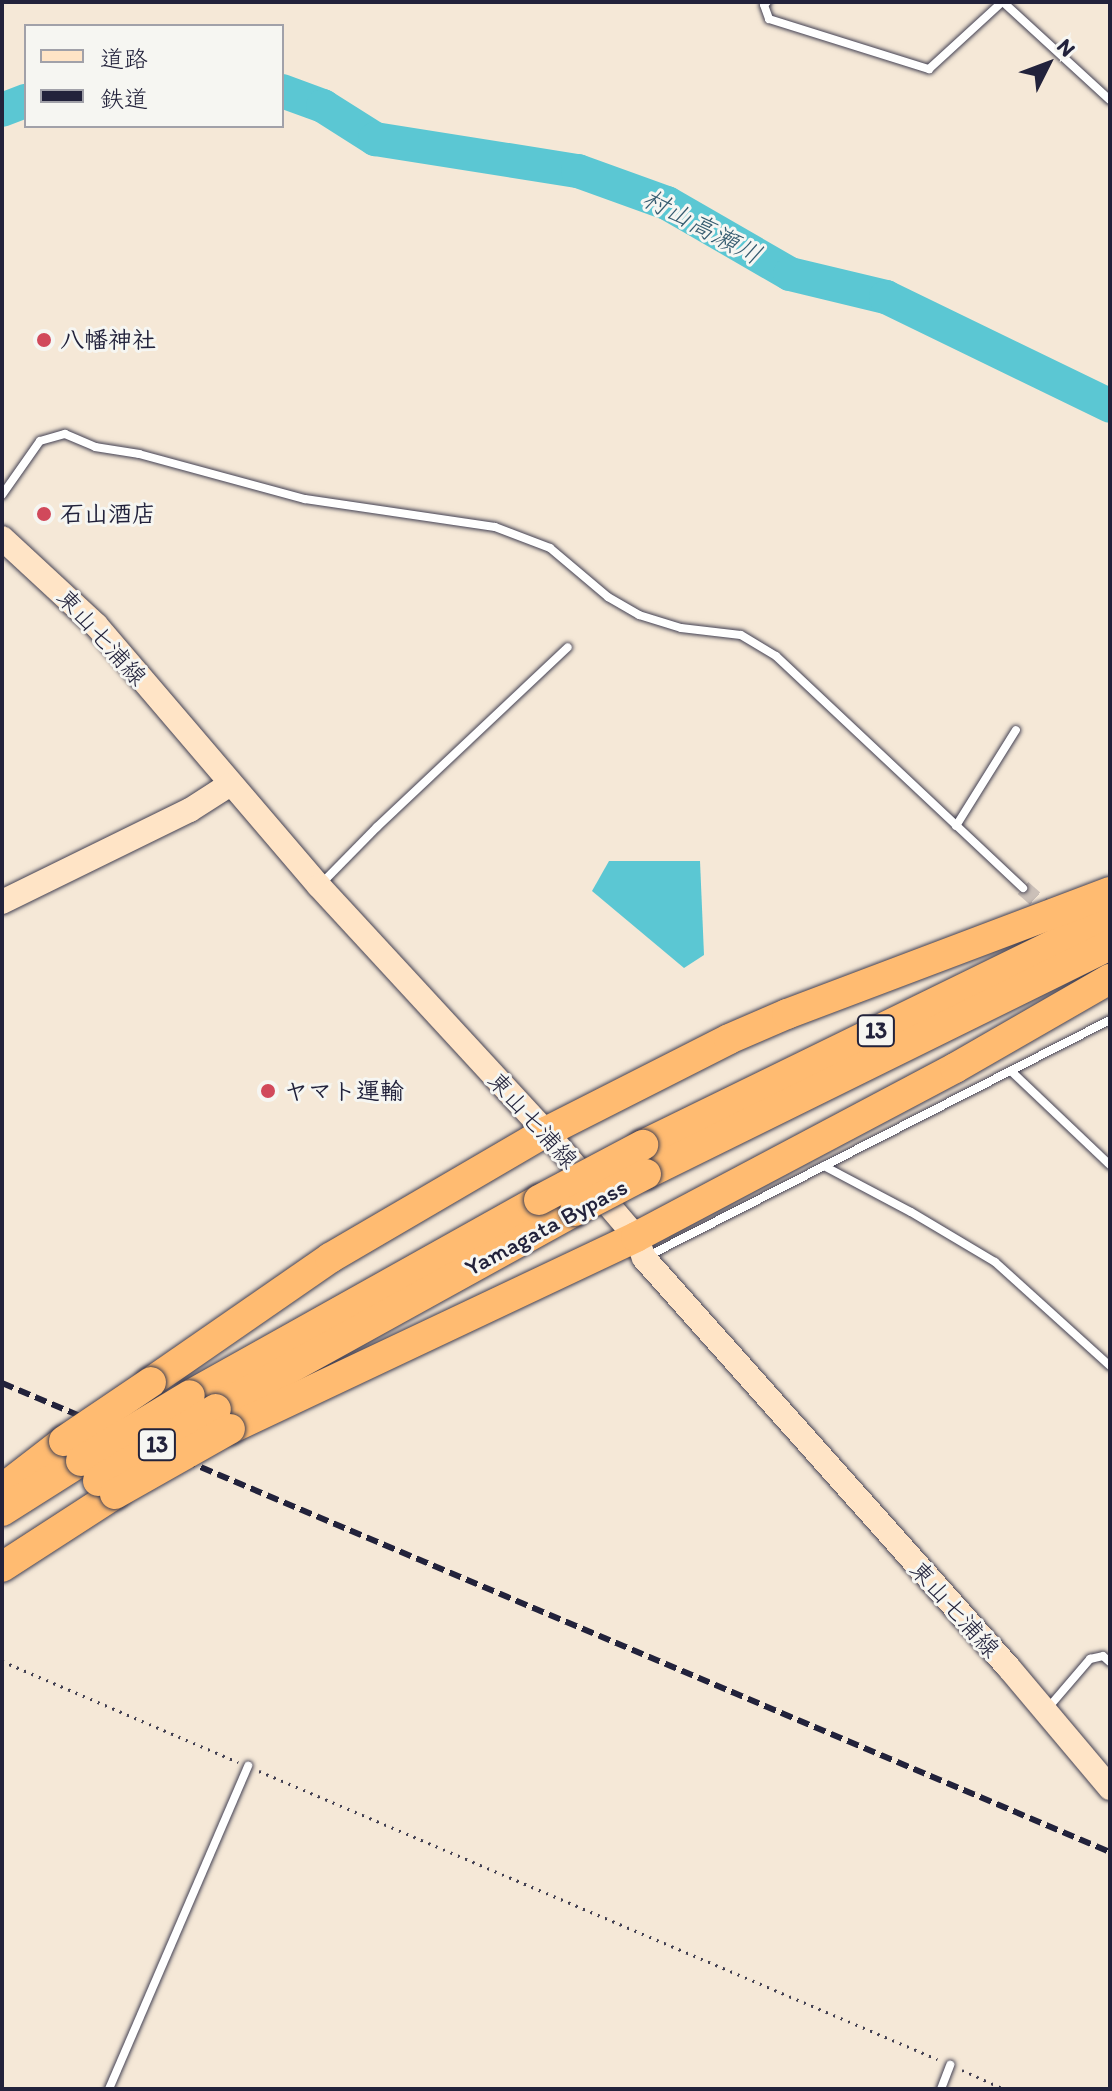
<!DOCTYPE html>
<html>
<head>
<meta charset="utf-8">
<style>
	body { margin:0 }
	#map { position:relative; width:1112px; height:2091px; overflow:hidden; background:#f5e8d7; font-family:Itim,"Klee One",sans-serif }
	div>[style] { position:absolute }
	.water>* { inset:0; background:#5bc7d3 }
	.river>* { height:34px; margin:-17px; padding:0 17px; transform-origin:17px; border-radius:17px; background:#5bc7d3 }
	.street-tunnel>* { height:16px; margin-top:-8px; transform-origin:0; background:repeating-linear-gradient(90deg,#cbc0b8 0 16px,transparent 0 24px) }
	.path>* { height:3px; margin-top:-1.5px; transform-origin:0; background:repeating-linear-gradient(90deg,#424052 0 2px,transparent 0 8px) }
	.roads { filter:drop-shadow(0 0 2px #424052) drop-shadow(0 0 2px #424052) }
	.lane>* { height:8px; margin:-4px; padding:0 4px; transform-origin:4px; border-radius:4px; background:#fff }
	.secondary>* { height:24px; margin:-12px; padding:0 12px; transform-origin:12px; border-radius:12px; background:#ffe4c6 }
	.highway>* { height:30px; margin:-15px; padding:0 15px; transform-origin:15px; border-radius:15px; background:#ffbb71 }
	.rail>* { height:6px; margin-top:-3px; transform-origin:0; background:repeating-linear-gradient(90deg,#22223b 0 12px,transparent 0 18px) }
	.bridges { filter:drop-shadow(0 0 2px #424052) drop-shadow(0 0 2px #424052) }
	.highway-bridge>* { height:30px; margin:-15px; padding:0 15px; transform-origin:15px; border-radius:15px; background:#ffbb71 }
	.dots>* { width:22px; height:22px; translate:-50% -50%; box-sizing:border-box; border:4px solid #f6f6f2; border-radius:50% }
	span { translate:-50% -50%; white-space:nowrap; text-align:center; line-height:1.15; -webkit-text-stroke:6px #f6f6f2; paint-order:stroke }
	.shield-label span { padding:2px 6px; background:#f6f6f2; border:2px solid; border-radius:6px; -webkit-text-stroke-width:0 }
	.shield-label { font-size:22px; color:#22223b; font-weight:700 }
	.poi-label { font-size:24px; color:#22223b; font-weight:700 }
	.left { translate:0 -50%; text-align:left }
	.street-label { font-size:24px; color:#22223b }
	.water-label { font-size:26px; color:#365c70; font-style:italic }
	.frame { position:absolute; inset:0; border:4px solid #22223b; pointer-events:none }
	.legend { position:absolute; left:24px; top:24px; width:260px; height:104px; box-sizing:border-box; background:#f6f6f2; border:2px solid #a1a1a9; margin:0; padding:10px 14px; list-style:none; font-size:24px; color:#22223b }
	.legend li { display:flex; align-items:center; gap:16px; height:40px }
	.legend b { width:40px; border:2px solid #a1a1a9 }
	.north { position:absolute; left:1008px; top:24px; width:80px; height:80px; -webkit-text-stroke:6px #f6f6f2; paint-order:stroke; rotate:48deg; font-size:22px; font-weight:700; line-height:32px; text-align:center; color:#22223b }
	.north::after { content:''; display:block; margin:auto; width:28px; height:36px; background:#22223b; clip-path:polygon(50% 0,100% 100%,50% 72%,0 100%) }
</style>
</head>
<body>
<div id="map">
	<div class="water">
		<i style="clip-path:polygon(609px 861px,700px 861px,704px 955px,684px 968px,592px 891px)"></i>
	</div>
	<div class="river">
		<i style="left:282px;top:91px;width:44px;rotate:20.1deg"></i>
		<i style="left:323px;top:106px;width:62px;rotate:32.4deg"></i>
		<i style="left:375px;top:139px;width:206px;rotate:9deg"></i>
		<i style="left:578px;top:171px;width:95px;rotate:19.8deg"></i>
		<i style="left:667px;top:203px;width:142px;rotate:30deg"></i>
		<i style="left:790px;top:274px;width:99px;rotate:13.5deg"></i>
		<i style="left:886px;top:297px;width:249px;rotate:25.9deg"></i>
		<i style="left:2px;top:110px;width:26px;rotate:-21deg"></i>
	</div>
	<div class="street-tunnel">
		<i style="left:1023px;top:888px;width:43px;rotate:41.2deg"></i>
	</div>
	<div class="path">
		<i style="left:2px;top:1661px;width:257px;rotate:23.2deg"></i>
		<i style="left:259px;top:1771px;width:737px;rotate:23.01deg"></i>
		<i style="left:962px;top:2070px;width:46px;rotate:24.3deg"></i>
	</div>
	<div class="roads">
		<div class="lane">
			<i style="left:767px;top:2px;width:4px;rotate:135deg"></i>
			<i style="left:764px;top:5px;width:15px;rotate:70deg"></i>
			<i style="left:769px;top:19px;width:168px;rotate:17.4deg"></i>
			<i style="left:929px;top:69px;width:99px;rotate:-42.5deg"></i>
			<i style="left:1003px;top:2px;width:145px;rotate:42.5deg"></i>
			<i style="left:2px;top:495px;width:66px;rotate:-54.9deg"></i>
			<i style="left:40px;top:441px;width:26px;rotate:-16deg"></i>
			<i style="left:65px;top:434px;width:33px;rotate:23deg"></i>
			<i style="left:95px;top:447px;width:45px;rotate:9deg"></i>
			<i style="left:139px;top:454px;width:172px;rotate:15.2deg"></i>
			<i style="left:305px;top:499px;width:192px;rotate:8.4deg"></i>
			<i style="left:495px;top:527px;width:59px;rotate:20.9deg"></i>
			<i style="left:550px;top:548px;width:76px;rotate:40.2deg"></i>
			<i style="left:608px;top:597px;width:36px;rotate:30deg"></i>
			<i style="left:639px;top:615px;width:44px;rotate:17.2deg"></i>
			<i style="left:681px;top:628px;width:60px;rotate:6.7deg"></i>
			<i style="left:741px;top:635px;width:41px;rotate:31deg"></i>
			<i style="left:776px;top:656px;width:339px;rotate:43.2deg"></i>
			<i style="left:956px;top:826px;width:113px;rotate:-58deg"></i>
			<i style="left:320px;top:885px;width:81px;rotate:-45.5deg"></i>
			<i style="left:377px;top:827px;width:262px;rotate:-43.3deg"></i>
			<i style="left:1011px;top:1071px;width:137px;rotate:43.5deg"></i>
			<i style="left:824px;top:1166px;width:98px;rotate:27.9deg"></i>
			<i style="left:911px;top:1212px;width:98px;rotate:30.8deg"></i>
			<i style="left:995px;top:1262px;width:155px;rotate:42.1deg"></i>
			<i style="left:648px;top:1256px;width:519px;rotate:-27.06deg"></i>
			<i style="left:1048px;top:1708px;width:65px;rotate:-49.4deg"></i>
			<i style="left:1090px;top:1659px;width:13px;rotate:-13deg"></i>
			<i style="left:1103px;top:1656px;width:9px;rotate:41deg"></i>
			<i style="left:109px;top:2089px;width:352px;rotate:-66.7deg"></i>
			<i style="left:941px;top:2089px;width:26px;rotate:-69deg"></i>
		</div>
		<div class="secondary">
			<i style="left:2px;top:538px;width:128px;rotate:42.8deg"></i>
			<i style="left:96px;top:625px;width:343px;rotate:49.5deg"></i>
			<i style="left:319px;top:886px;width:335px;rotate:47.3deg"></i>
			<i style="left:546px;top:1132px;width:138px;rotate:49.4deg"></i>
			<i style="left:636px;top:1237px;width:22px;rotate:69deg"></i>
			<i style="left:644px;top:1258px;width:549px;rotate:48.32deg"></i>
			<i style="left:1009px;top:1668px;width:157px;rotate:49.9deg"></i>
			<i style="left:2px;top:902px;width:209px;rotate:-26.1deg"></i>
			<i style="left:190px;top:810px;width:46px;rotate:-32.7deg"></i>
		</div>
		<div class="highway">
			<i style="left:643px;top:1145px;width:520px;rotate:-26.02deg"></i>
			<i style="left:646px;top:1174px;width:517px;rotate:-26.27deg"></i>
			<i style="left:151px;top:1382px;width:218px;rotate:-34.7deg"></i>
			<i style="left:330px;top:1258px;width:250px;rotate:-30.3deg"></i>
			<i style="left:546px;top:1132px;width:205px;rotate:-26.9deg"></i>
			<i style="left:729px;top:1039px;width:63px;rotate:-23.3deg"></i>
			<i style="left:787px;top:1014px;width:345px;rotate:-20.7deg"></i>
			<i style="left:190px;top:1395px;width:400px;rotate:-29.2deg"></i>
			<i style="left:216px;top:1409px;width:410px;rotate:-28.9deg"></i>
			<i style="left:230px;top:1429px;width:449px;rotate:-25.3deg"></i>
			<i style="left:636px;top:1237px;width:361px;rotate:-27.9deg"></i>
			<i style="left:955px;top:1068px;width:179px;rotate:-29.9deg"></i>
			<i style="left:2px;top:1489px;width:78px;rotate:-37.7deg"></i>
			<i style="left:2px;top:1511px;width:93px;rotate:-32.3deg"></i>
			<i style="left:2px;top:1567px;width:135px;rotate:-32.9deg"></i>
		</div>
	</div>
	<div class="rail">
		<i style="left:2px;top:1383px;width:1203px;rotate:22.94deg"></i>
	</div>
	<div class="bridges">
		<div class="highway-bridge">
			<i style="left:539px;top:1200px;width:118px;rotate:-27.9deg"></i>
			<i style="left:575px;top:1211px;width:80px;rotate:-27.5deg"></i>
			<i style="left:64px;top:1441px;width:105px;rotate:-34.1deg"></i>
			<i style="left:81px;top:1461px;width:127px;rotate:-31.2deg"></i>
			<i style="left:98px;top:1481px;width:138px;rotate:-31.4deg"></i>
			<i style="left:115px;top:1494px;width:132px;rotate:-29.5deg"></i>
		</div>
	</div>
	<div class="dots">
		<i style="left:44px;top:340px;background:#d1495b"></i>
		<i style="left:44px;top:514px;background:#d1495b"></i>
		<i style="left:268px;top:1091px;background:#d1495b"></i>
	</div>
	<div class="shield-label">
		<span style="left:876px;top:1031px">13</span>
		<span style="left:157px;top:1445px">13</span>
	</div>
	<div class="poi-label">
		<span class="left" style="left:60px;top:340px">八幡神社</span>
		<span class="left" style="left:60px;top:514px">石山酒店</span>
		<span class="left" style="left:284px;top:1091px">ヤマト運輸</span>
	</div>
	<div class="street-label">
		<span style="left:102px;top:637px;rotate:48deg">東山七浦線</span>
		<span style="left:533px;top:1120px;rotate:48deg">東山七浦線</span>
		<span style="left:546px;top:1227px;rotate:-28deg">Yamagata Bypass</span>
		<span style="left:955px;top:1609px;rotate:48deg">東山七浦線</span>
	</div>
	<div class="water-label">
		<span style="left:702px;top:227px;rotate:28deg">村山高瀬川</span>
	</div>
	<div class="frame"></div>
	<ul class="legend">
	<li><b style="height:10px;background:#ffe4c6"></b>道路</li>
	<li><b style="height:10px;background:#22223b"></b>鉄道</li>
	</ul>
	<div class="north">N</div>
</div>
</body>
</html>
